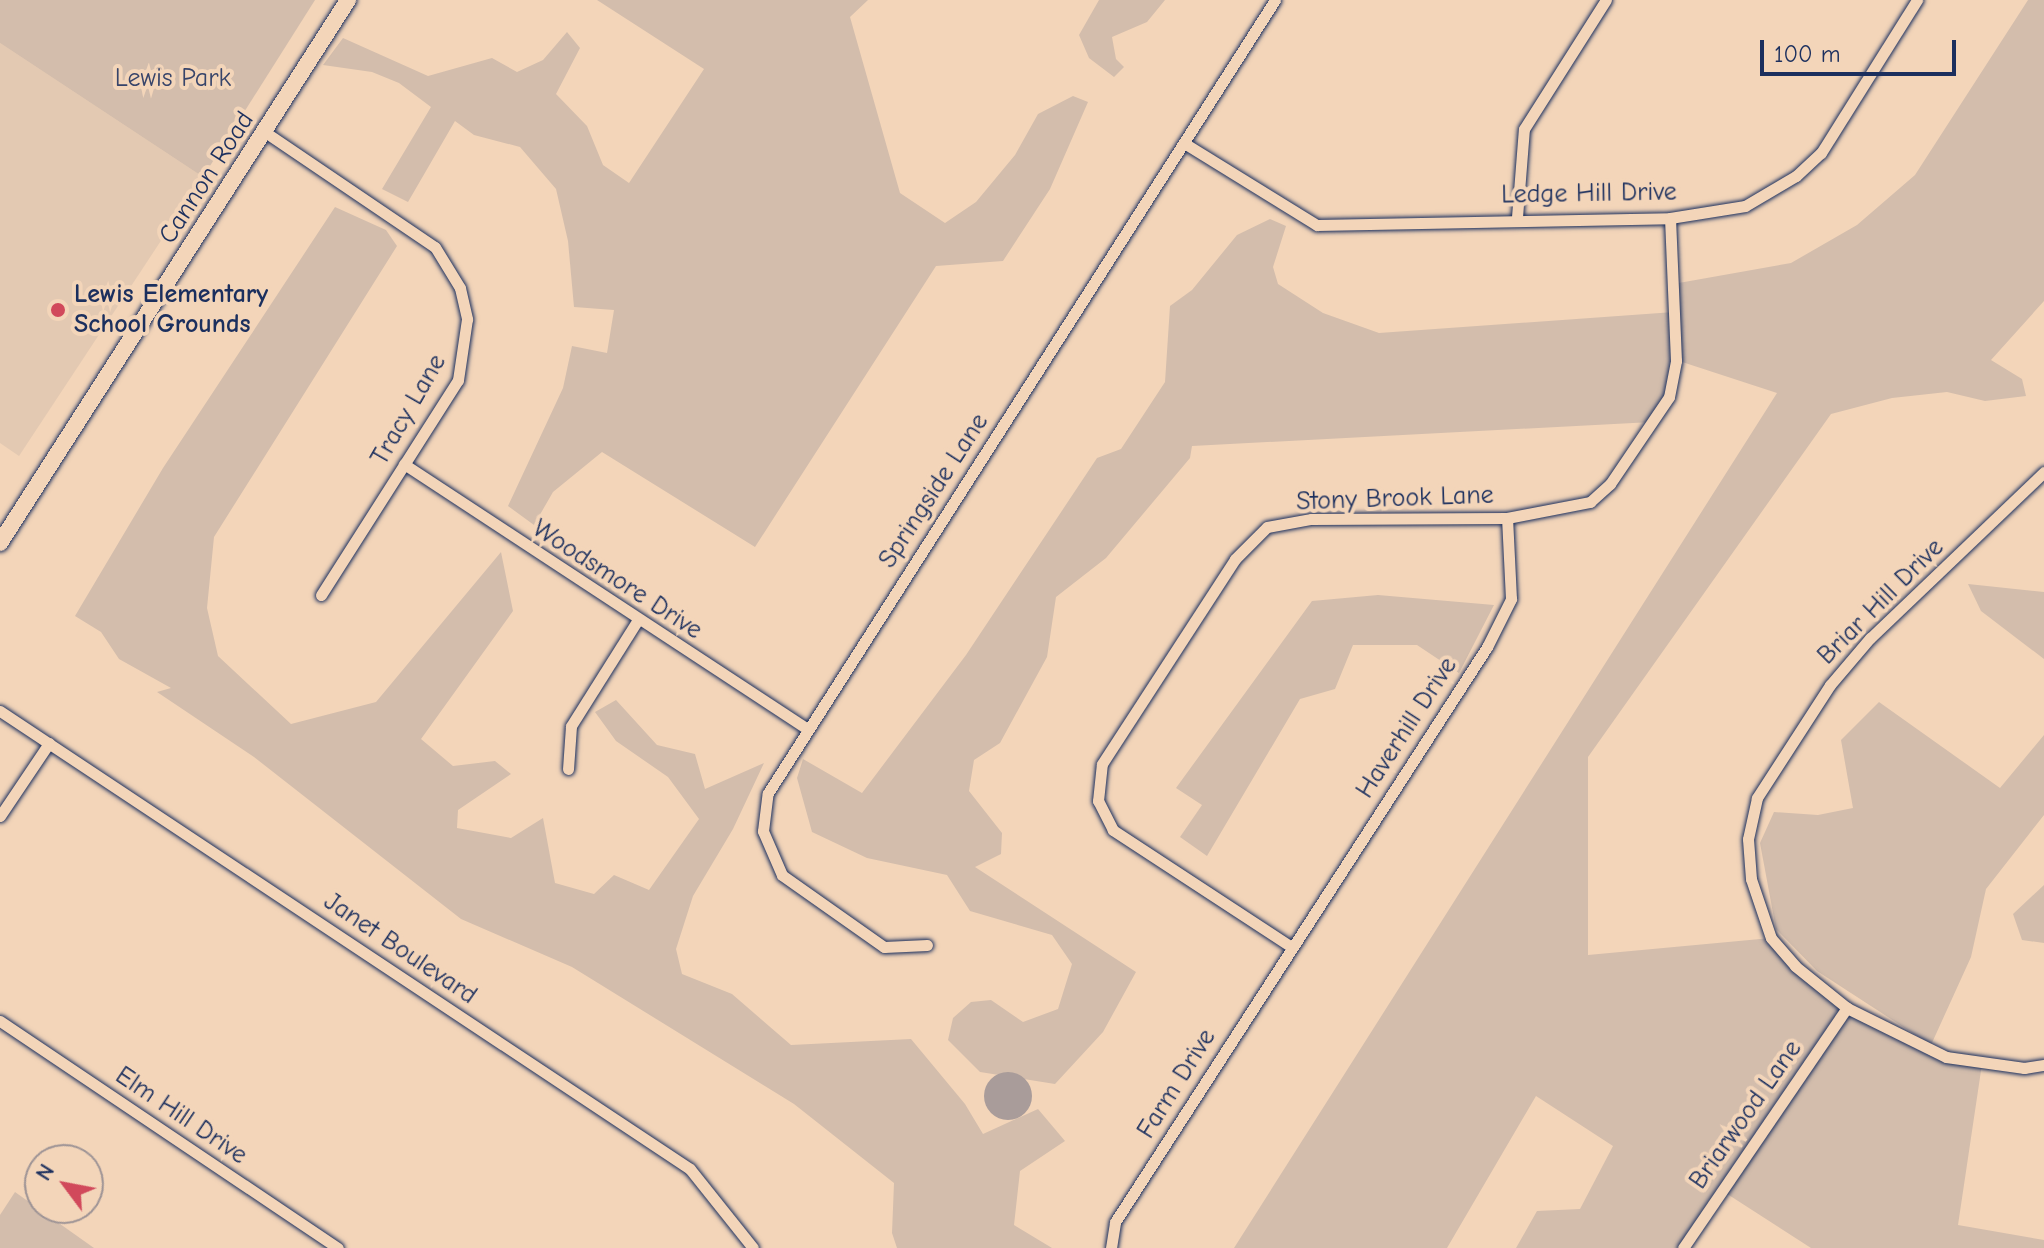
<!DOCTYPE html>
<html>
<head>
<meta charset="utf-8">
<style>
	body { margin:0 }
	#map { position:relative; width:2044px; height:1248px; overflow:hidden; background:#f3d5b9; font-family:"Comic Neue",sans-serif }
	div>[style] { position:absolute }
	.built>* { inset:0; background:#e3c9b2 }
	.green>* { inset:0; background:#d3bdac }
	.water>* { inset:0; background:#a99c9a }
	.round { border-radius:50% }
	.roads { filter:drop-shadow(0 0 2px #1b2f5e) drop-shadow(0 0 2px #1b2f5e) }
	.minor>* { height:11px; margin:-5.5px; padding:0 5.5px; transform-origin:5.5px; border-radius:5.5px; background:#f3d5b9 }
	.secondary>* { height:16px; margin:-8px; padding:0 8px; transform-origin:8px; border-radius:8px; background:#f3d5b9 }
	.dots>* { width:22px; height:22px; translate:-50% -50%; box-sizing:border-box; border:4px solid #f3d5b9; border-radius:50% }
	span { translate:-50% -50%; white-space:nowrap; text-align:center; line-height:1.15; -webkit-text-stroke:8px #f3d5b9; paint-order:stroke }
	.park-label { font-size:26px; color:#37446a }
	.street-label { font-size:26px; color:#1b2f5e }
	.poi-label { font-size:26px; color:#1b2f5e; font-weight:700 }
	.left { translate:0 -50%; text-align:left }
	.north { position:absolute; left:24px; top:1144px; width:80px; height:80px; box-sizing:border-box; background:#f3d5b9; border:2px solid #9d9395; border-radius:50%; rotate:302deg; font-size:22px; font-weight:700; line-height:32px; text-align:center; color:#1b2f5e }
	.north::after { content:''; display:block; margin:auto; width:28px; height:36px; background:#d1495b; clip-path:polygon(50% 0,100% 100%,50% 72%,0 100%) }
	.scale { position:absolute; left:1760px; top:40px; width:196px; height:36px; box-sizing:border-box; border:4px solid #1b2f5e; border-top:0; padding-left:10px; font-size:24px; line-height:28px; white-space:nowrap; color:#1b2f5e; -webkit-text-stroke:6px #f3d5b9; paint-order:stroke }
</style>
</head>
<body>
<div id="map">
	<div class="built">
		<i style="clip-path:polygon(0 43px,203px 177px,19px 456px,0 443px)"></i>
	</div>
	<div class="green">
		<i style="clip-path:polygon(0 0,315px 0,203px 177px,0 43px)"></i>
		<i style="clip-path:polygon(597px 0,868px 0,850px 17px,900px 193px,945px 223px,976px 202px,1015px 155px,1038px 114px,1073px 96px,1088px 102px,1050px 189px,1003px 261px,936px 266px,755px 547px,602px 452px,553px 492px,534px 525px,508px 506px,563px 388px,572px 346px,607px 353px,614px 310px,574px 307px,568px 241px,556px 189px,520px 147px,474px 135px,455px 121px,408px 202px,382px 189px,431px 107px,399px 83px,372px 72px,323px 65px,343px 38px,428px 76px,492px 58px,517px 72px,543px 60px,567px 32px,580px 48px,556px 94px,587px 126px,603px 165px,629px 183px,704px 69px)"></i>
		<i style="clip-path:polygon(1099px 0,1165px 0,1147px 22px,1112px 37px,1116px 59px,1124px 67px,1114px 77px,1089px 58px,1079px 35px)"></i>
		<i style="clip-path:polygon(2028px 0,2044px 0,2044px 301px,1991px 360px,2022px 379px,2026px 396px,1985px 401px,1947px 392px,1892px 398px,1831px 414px,1588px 757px,1588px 955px,1771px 938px,1847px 1008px,1906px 1040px,1982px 1064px,1958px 1225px,2044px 1240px,2044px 1248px,1811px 1248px,1721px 1190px,1683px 1248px,1516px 1248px,1537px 1211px,1580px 1209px,1613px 1146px,1536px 1096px,1447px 1248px,1234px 1248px,1777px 393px,1676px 360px,1669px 397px,1652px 422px,1192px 446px,1190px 458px,1106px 558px,1056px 597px,1047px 657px,1000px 743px,974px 760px,969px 791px,1002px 833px,1001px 854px,975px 867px,1136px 972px,1103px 1032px,1055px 1084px,980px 1072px,948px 1040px,953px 1018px,971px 1002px,991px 1000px,1023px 1022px,1058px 1009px,1072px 964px,1052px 935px,970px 911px,947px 875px,867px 858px,812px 832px,797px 778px,803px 759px,862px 793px,966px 655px,1097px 458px,1121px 449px,1165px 382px,1170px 306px,1192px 290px,1237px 235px,1270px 219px,1286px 226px,1273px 267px,1278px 284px,1323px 313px,1379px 333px,1674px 312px,1673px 284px,1791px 263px,1857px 225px,1915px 175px)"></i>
		<i style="clip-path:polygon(335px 207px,386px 230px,397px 246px,214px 537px,207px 608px,218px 656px,291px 724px,376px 702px,501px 552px,513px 611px,421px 739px,453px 766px,495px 761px,511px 774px,458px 810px,457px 828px,511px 838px,543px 818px,555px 883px,594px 894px,614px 875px,649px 890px,699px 819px,668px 777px,616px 741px,595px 712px,616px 700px,657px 745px,695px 754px,705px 789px,764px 763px,733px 829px,693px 896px,676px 949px,682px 974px,732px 994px,791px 1045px,911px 1039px,965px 1104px,983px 1134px,1038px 1109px,1065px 1141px,1020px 1171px,1014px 1225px,1052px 1248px,897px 1248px,892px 1233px,894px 1183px,794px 1104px,572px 967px,461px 919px,254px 757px,157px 692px,171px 688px,119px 659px,101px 632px,75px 616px,163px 468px)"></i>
		<i style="clip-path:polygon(1968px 584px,2044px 592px,2044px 659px,1981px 611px)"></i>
		<i style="clip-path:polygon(1378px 595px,1494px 605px,1459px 673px,1417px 645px,1353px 645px,1335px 689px,1300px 699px,1207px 856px,1180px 837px,1202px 805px,1176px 788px,1312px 601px)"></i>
		<i style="clip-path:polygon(1879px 702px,2000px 788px,2044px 735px,2044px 815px,1986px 889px,1971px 957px,1931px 1045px,1817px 971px,1776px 929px,1760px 843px,1774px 812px,1818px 815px,1853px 808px,1841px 740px)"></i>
		<i style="clip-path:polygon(2044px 885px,2044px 943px,2022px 940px,2013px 914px)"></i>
		<i style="clip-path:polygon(15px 1192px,94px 1248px,0 1248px,0 1215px)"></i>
	</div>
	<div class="water">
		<i class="round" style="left:984px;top:1072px;width:48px;height:48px"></i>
	</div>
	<div class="roads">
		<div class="minor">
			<i style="left:265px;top:132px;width:205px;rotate:34.1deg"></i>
			<i style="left:435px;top:247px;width:48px;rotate:58.6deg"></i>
			<i style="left:460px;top:288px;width:32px;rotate:77deg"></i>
			<i style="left:467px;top:319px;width:62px;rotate:98.4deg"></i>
			<i style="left:458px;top:380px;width:255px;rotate:122.5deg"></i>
			<i style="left:1184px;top:143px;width:156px;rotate:31.7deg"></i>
			<i style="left:1317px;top:225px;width:353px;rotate:-1.1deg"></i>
			<i style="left:1670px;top:218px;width:76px;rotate:-9.1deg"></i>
			<i style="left:1745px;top:206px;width:59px;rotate:-30.5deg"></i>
			<i style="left:1796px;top:176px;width:34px;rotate:-43deg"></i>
			<i style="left:1821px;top:153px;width:181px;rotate:-57.9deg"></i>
			<i style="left:1517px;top:217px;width:88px;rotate:-85.5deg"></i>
			<i style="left:1524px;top:129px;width:153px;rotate:-57.6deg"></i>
			<i style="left:404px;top:464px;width:482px;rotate:33.3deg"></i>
			<i style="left:2044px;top:472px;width:240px;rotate:136.3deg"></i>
			<i style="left:1870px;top:638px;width:62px;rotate:130.4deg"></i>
			<i style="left:1830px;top:685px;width:135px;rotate:122.9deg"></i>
			<i style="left:1757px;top:798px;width:42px;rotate:102.4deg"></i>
			<i style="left:1748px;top:839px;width:40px;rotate:85.7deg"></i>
			<i style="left:1751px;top:879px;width:62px;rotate:71.3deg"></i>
			<i style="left:1771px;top:938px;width:37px;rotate:49deg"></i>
			<i style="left:1795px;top:966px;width:67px;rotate:38.9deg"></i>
			<i style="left:1847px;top:1008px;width:110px;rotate:26.3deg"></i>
			<i style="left:1946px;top:1057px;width:79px;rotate:8deg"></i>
			<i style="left:2024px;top:1068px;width:20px;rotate:-9deg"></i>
			<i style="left:0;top:711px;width:828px;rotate:33.57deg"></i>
			<i style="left:690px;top:1169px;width:101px;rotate:51.4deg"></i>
			<i style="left:568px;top:769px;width:43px;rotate:-86deg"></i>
			<i style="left:571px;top:726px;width:124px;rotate:-57.8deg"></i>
			<i style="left:0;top:816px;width:88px;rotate:-56.1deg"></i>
			<i style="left:927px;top:945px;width:43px;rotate:177.3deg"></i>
			<i style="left:884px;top:947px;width:125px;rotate:-144.8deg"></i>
			<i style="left:782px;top:875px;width:48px;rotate:-113.4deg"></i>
			<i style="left:763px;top:831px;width:38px;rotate:-83deg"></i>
			<i style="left:768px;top:793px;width:941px;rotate:-57.41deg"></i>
			<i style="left:1290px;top:946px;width:212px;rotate:-146.8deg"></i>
			<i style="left:1113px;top:830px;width:33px;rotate:-117deg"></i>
			<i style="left:1098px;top:801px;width:37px;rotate:-84deg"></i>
			<i style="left:1102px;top:764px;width:244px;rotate:-57deg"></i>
			<i style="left:1235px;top:559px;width:45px;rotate:-45deg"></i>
			<i style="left:1267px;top:527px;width:45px;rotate:-10.3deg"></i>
			<i style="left:1311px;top:519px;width:196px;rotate:-0.3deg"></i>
			<i style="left:1507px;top:518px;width:85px;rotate:-10.9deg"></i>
			<i style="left:1590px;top:502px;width:27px;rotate:-42deg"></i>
			<i style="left:1610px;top:484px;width:105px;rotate:-55.9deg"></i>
			<i style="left:1669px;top:397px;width:37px;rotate:-79deg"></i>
			<i style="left:1676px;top:361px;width:143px;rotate:-92.4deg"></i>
			<i style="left:0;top:1021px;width:407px;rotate:33.9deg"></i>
			<i style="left:1111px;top:1248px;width:26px;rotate:-81deg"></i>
			<i style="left:1115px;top:1222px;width:685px;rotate:-57.1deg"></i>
			<i style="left:1487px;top:647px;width:54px;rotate:-63.4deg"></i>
			<i style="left:1511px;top:599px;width:81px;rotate:-92.8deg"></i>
			<i style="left:1683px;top:1248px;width:291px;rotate:-55.7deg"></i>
		</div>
		<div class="secondary">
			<i style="left:0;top:543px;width:645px;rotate:-57.34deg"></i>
		</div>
	</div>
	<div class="dots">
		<i style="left:58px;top:310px;background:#d1495b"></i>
	</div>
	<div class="park-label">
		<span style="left:173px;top:79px">Lewis Park</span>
	</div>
	<div class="street-label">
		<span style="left:207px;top:178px;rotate:-57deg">Cannon Road</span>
		<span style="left:1589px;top:194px;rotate:-1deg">Ledge Hill Drive</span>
		<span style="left:409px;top:410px;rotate:-60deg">Tracy Lane</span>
		<span style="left:934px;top:491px;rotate:-57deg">Springside Lane</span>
		<span style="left:1395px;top:499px;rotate:-2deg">Stony Brook Lane</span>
		<span style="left:617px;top:580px;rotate:33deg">Woodsmore Drive</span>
		<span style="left:1881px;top:602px;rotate:-45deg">Briar Hill Drive</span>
		<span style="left:1407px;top:728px;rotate:-57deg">Haverhill Drive</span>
		<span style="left:400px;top:949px;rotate:34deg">Janet Boulevard</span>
		<span style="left:1177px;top:1084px;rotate:-58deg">Farm Drive</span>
		<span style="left:1746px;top:1115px;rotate:-55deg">Briarwood Lane</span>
		<span style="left:181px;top:1116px;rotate:34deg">Elm Hill Drive</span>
	</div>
	<div class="poi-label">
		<span class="left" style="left:74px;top:310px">Lewis Elementary<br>School Grounds</span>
	</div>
	<div class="north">N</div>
	<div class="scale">100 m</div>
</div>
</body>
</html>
